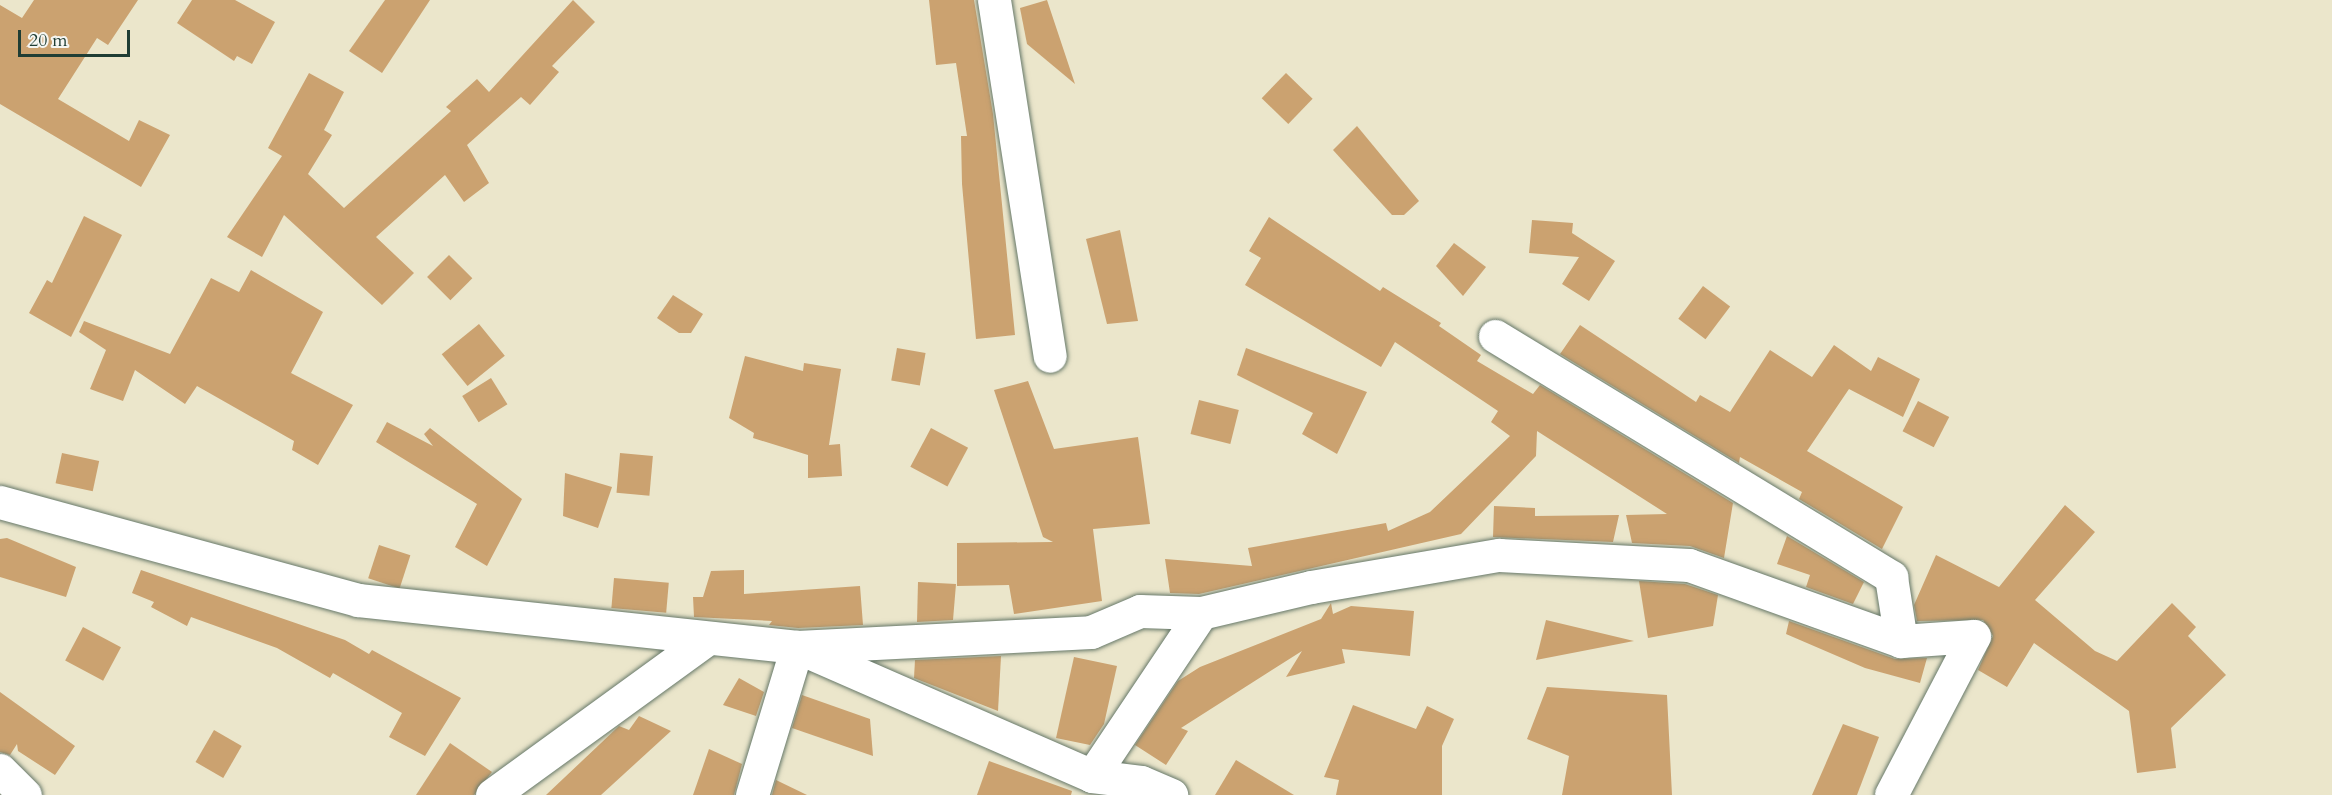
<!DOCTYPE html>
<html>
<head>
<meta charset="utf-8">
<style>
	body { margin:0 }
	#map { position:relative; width:2332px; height:795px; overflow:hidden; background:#ebe6cb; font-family:Cardo,serif }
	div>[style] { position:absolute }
	.building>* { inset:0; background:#cba270; transform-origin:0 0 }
	.roads { filter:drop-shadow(0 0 2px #667869) drop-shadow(0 0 2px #667869) }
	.street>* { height:33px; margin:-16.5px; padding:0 16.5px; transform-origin:16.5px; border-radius:16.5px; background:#fff }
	span { translate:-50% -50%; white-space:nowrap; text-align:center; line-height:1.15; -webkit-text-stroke:6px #f6f6f2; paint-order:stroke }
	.scale { position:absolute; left:18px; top:30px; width:112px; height:27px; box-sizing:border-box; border:3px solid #1f3d34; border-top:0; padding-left:8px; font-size:18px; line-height:21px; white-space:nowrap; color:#1f3d34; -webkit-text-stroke:4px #f6f6f2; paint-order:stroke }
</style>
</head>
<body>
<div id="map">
	<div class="building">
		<i style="clip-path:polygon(34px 0,138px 0,108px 45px,97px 38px,58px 99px,129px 141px,139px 120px,170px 135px,141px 187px,0 104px,0 5px,22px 18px)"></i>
		<i style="clip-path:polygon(192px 0,235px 0,275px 22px,252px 64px,237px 56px,234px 61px,177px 23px)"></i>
		<i style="clip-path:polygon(385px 0,430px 0,382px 73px,349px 51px)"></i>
		<i style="clip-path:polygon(573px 0,595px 22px,552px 66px,559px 72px,530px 105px,521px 97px,467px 145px,489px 183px,464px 202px,445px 175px,376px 237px,414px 273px,382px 305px,284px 215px,262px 257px,227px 237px,282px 156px,268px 148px,309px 73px,344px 92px,324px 130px,332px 135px,308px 174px,344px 208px,451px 111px,446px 107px,477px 79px,489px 92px)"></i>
		<i style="clip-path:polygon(929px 0,974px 0,993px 114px,1015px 335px,976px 339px,962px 184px,961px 136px,967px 136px,956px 63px,936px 65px)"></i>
		<i style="clip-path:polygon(1047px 0,1075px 84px,1027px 44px,1020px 8px)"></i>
		<i style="left:1286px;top:73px;width:37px;height:35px;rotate:44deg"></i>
		<i style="clip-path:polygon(1357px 126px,1419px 201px,1404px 215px,1392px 215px,1333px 150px)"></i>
		<i style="clip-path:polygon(84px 216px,122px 235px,71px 337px,29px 313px,47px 280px,52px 283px)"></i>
		<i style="clip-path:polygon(1269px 217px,1380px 291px,1383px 287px,1441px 323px,1439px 326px,1481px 355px,1477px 361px,1533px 394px,1540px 385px,1733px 503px,1724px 558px,1690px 546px,1632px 543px,1626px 515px,1667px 514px,1537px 431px,1536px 456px,1461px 534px,1199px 594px,1170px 593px,1165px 559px,1252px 566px,1248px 548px,1386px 523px,1388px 531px,1430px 512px,1510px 436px,1491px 422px,1498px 411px,1395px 342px,1381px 367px,1245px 285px,1261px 258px,1249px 251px)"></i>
		<i style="clip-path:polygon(1532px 220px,1573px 223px,1572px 233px,1615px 261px,1589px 301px,1562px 284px,1579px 257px,1529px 253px)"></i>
		<i style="clip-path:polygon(1120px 230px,1138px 321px,1107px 324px,1086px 239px)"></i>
		<i style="clip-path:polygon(1454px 243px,1486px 267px,1463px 296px,1436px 266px)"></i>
		<i style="left:449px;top:255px;width:33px;height:31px;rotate:45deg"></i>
		<i style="clip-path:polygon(251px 270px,323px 312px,291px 373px,353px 405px,318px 465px,292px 450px,294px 441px,197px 386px,185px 404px,135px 370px,123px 401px,90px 389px,106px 350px,79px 332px,84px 321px,170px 354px,211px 278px,239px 292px)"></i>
		<i style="left:1703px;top:286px;width:34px;height:41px;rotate:37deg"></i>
		<i style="clip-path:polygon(673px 295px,703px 314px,691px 333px,679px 333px,657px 318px)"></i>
		<i style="left:479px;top:324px;width:41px;height:48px;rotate:51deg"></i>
		<i style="clip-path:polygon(1580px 325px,1696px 402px,1700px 395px,1730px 412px,1770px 350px,1812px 377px,1834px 345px,1871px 371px,1878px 357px,1920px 379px,1903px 417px,1849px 389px,1807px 451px,1903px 507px,1882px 549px,1799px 499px,1802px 492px,1740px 457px,1739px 463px,1560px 354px)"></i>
		<i style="left:897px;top:348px;width:29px;height:33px;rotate:10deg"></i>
		<i style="clip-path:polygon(1246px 348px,1367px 392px,1337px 454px,1302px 434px,1313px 413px,1237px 375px)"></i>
		<i style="clip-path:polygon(745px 356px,803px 371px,804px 363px,841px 369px,829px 445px,840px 444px,842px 476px,808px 478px,808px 455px,753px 438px,754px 433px,729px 418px)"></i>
		<i style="left:491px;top:378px;width:31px;height:34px;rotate:58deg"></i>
		<i style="clip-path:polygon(1028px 381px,1054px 449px,1138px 437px,1150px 524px,1093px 529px,1102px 601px,1014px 614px,1009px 585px,957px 586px,957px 543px,1053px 542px,1043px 537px,994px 390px)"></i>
		<i style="left:1199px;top:400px;width:41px;height:35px;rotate:14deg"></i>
		<i style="left:1918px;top:401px;width:35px;height:34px;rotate:27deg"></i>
		<i style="clip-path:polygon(387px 422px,433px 446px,424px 434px,430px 428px,522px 499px,487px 566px,455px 547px,477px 504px,376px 442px)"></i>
		<i style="left:931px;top:428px;width:42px;height:44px;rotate:28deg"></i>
		<i style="left:62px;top:453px;width:38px;height:31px;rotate:12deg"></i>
		<i style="left:620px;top:453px;width:33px;height:40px;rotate:5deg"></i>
		<i style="clip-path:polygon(565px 473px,612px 487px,598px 528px,563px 516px)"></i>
		<i style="clip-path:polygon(2065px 505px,2095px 532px,2035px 600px,2095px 651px,2117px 661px,2172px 603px,2196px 627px,2188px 636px,2226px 675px,2171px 728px,2176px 768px,2137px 773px,2129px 711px,2034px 643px,2007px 687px,1978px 670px,1993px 636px,1983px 620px,1917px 621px,1914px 605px,1936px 555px,1999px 587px)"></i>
		<i style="clip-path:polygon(1494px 506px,1535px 508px,1535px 516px,1619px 515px,1613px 542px,1493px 537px)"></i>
		<i style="clip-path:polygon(1787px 536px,1864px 582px,1853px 604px,1806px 587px,1810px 575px,1777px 564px)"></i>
		<i style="clip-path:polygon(7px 538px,76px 567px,66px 597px,0 577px,0 539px)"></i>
		<i style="left:379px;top:545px;width:33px;height:35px;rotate:18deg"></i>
		<i style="clip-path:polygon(141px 570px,345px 640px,369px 654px,372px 650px,461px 698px,425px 756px,389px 737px,402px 713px,333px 673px,330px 678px,277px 648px,191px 617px,187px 626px,151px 607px,154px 602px,132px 593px)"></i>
		<i style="clip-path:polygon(744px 570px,744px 594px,860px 586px,863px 625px,798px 628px,769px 625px,772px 621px,694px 617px,693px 597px,703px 597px,711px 571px)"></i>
		<i style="left:614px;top:578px;width:55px;height:30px;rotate:5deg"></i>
		<i style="clip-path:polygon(1639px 581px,1685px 584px,1718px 595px,1713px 626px,1648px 638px)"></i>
		<i style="clip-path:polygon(918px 582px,956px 584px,953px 620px,917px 622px)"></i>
		<i style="clip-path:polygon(1331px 603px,1333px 614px,1351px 606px,1414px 611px,1410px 656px,1342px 649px,1345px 663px,1286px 677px,1302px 651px,1181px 728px,1188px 731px,1166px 765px,1135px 745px,1178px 681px,1200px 667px,1321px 619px)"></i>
		<i style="clip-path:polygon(1546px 620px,1634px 641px,1536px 660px)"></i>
		<i style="clip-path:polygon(1789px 621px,1895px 659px,1927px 658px,1920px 683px,1865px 668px,1786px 634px)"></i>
		<i style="left:83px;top:627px;width:43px;height:38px;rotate:28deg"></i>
		<i style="clip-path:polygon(1001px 656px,998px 711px,914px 678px,915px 660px)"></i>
		<i style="clip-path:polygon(1074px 657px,1117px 666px,1104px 724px,1090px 745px,1056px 738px)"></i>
		<i style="clip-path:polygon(739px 678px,764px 692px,756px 716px,723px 705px)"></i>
		<i style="clip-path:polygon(1547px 687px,1667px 695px,1672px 795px,1562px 795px,1569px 756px,1527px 739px)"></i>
		<i style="clip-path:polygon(0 692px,75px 746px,55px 775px,18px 751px,17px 744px,10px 755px,0 752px)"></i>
		<i style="clip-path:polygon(802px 695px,870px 719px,873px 756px,792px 728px)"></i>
		<i style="clip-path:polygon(1353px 705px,1416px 729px,1427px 706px,1454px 719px,1442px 746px,1442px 795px,1336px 795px,1339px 780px,1324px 777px)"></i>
		<i style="clip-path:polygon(639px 716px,671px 731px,601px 795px,546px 795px,619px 726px,629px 730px)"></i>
		<i style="clip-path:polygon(1843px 724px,1879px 737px,1857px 795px,1812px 795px)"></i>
		<i style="left:214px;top:730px;width:32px;height:37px;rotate:30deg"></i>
		<i style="clip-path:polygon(450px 743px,492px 772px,474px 795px,416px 795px)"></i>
		<i style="clip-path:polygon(709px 749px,742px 764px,734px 795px,693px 795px)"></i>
		<i style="clip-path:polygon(1236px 760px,1294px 795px,1215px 795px)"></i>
		<i style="clip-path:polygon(989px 761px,1072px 791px,1071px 795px,977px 795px)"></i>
		<i style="clip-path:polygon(776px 780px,807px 795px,772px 795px)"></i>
	</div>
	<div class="roads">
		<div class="street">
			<i style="left:994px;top:0;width:360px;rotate:81.1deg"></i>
			<i style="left:1495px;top:336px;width:464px;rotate:31.3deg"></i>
			<i style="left:1891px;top:577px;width:65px;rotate:81.1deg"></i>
			<i style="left:0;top:502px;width:371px;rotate:15.3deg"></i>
			<i style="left:358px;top:600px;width:442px;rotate:6.1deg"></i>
			<i style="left:797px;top:647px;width:322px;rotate:23.6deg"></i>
			<i style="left:1092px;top:776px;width:49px;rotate:7deg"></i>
			<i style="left:1141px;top:782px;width:33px;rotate:23deg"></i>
			<i style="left:0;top:770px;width:35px;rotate:45deg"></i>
			<i style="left:1092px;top:776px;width:196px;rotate:-56.2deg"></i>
			<i style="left:1201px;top:613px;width:113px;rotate:-13.3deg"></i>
			<i style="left:1311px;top:587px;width:191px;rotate:-9.7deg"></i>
			<i style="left:1499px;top:555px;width:190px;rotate:3deg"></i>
			<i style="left:1689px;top:565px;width:225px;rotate:19.7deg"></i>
			<i style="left:1901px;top:641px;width:73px;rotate:-3.9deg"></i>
			<i style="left:1974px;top:636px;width:179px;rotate:117.6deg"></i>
			<i style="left:492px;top:795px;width:267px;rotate:-36deg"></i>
			<i style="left:752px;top:795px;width:155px;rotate:-73.1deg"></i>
			<i style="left:797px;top:647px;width:294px;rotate:-2.9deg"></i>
			<i style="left:1091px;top:632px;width:53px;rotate:-23.2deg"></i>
			<i style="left:1140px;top:611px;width:61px;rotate:1.9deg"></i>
		</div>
	</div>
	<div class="scale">20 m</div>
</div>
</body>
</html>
